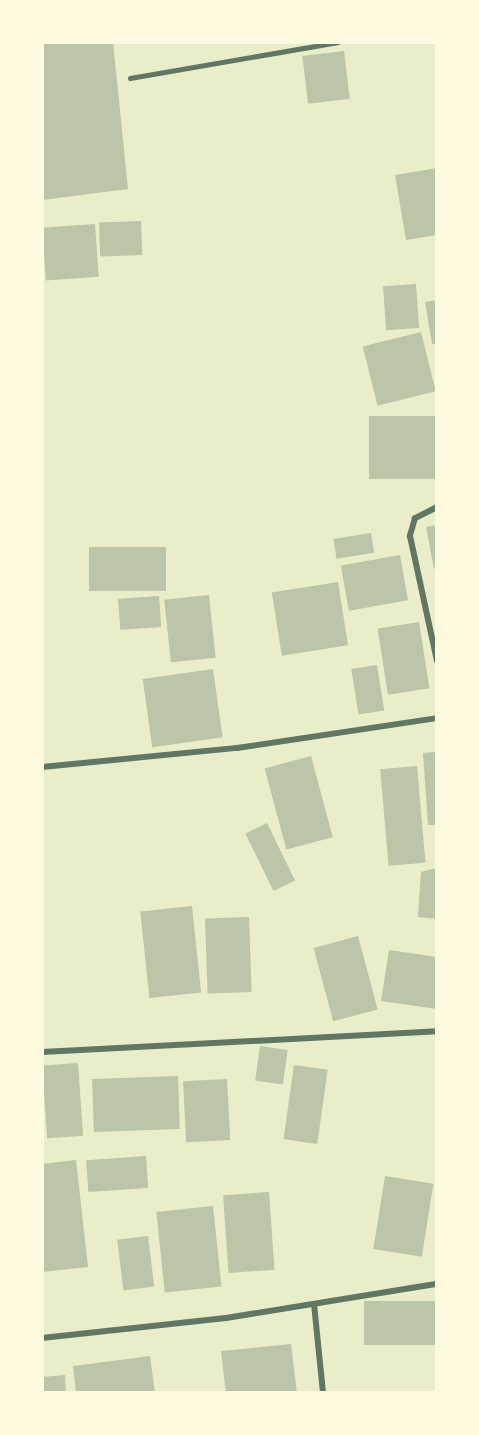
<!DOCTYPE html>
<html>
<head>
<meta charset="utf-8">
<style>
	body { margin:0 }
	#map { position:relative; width:479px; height:1435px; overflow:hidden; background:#e9edc9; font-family:Lato,sans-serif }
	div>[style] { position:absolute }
	.building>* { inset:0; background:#bcc5a7; transform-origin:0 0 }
	.service>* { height:4.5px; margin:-2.25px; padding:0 2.25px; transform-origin:2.25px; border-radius:2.25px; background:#617663 }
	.minor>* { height:6px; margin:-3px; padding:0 3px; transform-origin:3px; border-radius:3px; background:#617663 }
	span { translate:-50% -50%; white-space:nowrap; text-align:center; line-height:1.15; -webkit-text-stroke:6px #fefae0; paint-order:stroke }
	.frame { position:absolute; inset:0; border:44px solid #fefae0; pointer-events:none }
</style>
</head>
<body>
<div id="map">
	<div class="building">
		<i style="clip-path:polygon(42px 42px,113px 42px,128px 189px,42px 200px)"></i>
		<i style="left:344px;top:51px;width:48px;height:42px;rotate:83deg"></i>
		<i style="clip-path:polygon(437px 168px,437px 235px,406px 240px,395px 175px)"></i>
		<i style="left:141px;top:221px;width:34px;height:42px;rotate:88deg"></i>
		<i style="left:95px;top:224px;width:53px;height:53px;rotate:86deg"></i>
		<i style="left:416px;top:284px;width:44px;height:33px;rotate:86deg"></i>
		<i style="clip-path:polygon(437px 300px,437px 344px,432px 344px,425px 302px)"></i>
		<i style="left:421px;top:332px;width:61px;height:60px;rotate:76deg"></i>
		<i style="left:369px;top:416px;width:68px;height:63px"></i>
		<i style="clip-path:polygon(437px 525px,437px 568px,434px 569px,426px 527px)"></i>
		<i style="left:371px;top:533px;width:20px;height:38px;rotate:81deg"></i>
		<i style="left:89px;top:547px;width:77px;height:44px"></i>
		<i style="left:400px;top:555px;width:46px;height:60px;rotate:80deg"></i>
		<i style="left:338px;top:582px;width:64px;height:67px;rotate:81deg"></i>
		<i style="left:209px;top:595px;width:63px;height:45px;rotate:84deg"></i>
		<i style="left:159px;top:596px;width:31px;height:41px;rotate:86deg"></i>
		<i style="left:419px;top:622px;width:67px;height:42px;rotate:81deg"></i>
		<i style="left:377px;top:665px;width:46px;height:26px;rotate:81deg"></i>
		<i style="left:213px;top:669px;width:69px;height:71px;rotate:82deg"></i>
		<i style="clip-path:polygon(437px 752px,437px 825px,428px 825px,423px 753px)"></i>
		<i style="left:311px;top:756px;width:84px;height:48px;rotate:75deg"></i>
		<i style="left:417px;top:766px;width:97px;height:37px;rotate:85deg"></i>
		<i style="left:267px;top:823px;width:64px;height:24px;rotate:64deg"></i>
		<i style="clip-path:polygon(437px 868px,437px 919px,418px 917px,421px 872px)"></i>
		<i style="left:192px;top:906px;width:87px;height:52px;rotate:84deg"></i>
		<i style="left:249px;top:917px;width:75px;height:44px;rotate:88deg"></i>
		<i style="left:358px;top:936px;width:76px;height:46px;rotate:75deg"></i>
		<i style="clip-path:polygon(389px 950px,437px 957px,437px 1009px,381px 1001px)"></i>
		<i style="left:260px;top:1046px;width:28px;height:35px;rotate:8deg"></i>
		<i style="left:78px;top:1063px;width:73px;height:36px;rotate:86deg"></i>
		<i style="left:294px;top:1065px;width:34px;height:75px;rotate:8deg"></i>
		<i style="left:178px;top:1076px;width:53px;height:86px;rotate:88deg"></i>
		<i style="left:227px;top:1079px;width:61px;height:44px;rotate:87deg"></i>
		<i style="left:146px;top:1156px;width:32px;height:60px;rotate:86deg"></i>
		<i style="clip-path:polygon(76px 1160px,88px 1267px,42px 1272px,42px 1164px)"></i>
		<i style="left:385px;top:1176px;width:49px;height:74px;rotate:9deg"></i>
		<i style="left:269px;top:1192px;width:78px;height:46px;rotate:86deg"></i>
		<i style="left:213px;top:1206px;width:81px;height:57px;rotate:84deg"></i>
		<i style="left:148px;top:1236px;width:51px;height:31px;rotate:83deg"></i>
		<i style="left:437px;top:1301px;width:44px;height:73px;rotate:90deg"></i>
		<i style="clip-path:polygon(291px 1344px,297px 1393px,226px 1393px,221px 1351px)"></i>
		<i style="clip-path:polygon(150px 1356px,155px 1393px,76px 1393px,73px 1366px)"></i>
		<i style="clip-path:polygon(65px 1375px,66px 1393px,42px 1393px,42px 1377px)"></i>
	</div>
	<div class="service">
		<i style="left:130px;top:78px;width:211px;rotate:-9.8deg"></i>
	</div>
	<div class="minor">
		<i style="left:437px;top:507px;width:25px;rotate:153deg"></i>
		<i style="left:415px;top:518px;width:19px;rotate:106deg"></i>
		<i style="left:410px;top:536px;width:128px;rotate:77.8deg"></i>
		<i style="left:42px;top:767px;width:196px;rotate:-5.6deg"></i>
		<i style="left:237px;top:748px;width:202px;rotate:-8.5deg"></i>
		<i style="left:42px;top:1052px;width:396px;rotate:-3deg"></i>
		<i style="left:314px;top:1304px;width:89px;rotate:84.2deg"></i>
		<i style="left:42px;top:1338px;width:185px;rotate:-6.2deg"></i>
		<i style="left:226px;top:1318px;width:214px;rotate:-9.2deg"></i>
	</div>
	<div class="frame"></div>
</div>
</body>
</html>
